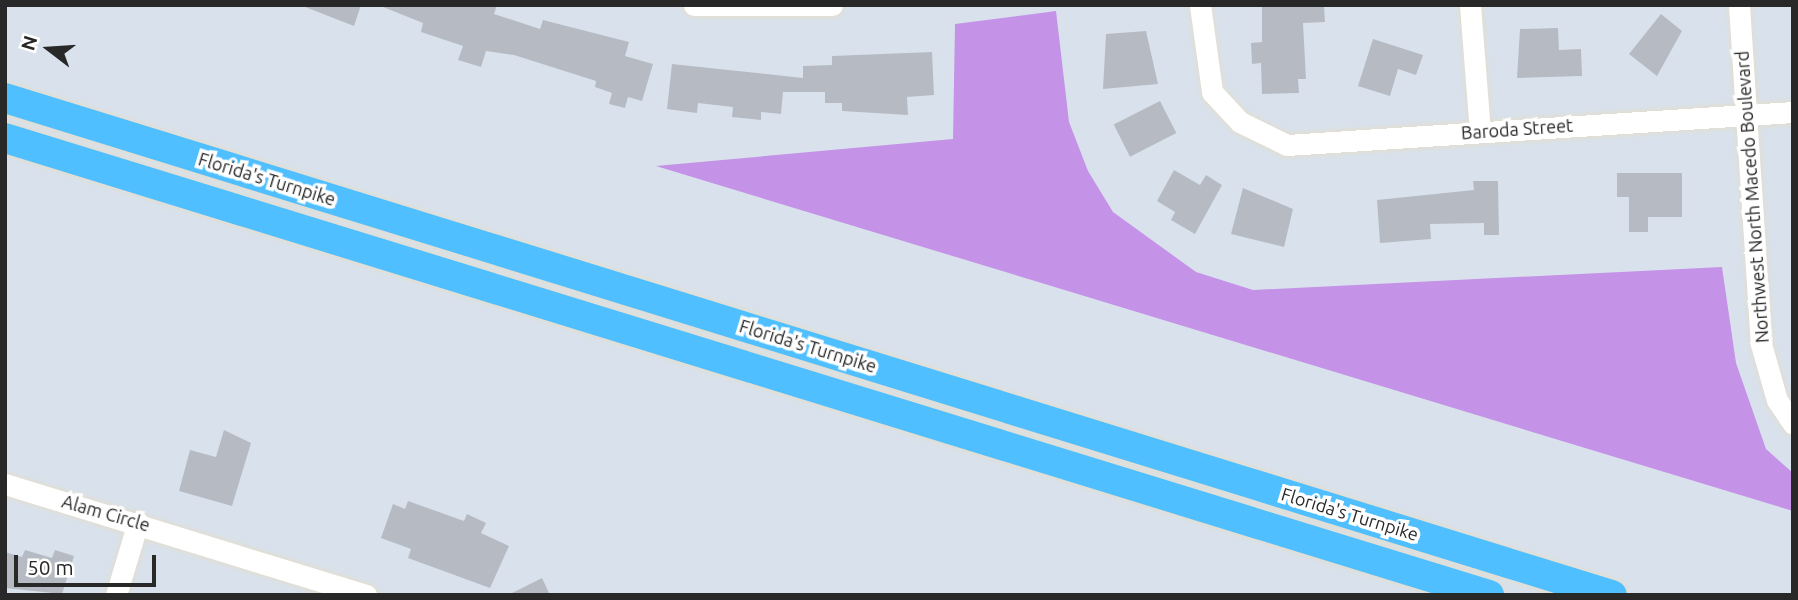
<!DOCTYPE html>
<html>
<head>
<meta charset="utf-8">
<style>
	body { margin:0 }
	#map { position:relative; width:1798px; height:600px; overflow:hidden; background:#d9e2ec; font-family:Ubuntu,sans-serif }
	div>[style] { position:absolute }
	.green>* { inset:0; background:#c492e6 }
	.building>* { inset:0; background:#b6bbc3; transform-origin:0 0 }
	.roads { filter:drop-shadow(0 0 2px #e2ddce) drop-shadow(0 0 2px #e2ddce) }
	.minor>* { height:21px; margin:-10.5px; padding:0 10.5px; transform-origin:10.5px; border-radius:10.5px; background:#fff }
	.highway>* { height:30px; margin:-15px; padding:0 15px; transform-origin:15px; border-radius:15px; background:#50bfff }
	span { translate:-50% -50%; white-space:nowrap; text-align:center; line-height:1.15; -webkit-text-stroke:7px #fff; paint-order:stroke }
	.street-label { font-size:18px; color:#282828 }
	.frame { position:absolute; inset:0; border:7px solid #282828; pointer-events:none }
	.north { position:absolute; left:14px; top:14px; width:70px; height:70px; -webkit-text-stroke:5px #fff; paint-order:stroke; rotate:287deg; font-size:19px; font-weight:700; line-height:28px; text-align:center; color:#282828 }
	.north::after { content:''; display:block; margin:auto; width:24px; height:32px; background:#282828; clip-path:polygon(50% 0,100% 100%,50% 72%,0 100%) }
	.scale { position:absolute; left:14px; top:555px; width:142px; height:32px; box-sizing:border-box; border:4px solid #282828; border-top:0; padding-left:9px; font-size:21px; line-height:24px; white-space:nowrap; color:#282828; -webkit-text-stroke:5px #fff; paint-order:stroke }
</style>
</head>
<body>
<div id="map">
	<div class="green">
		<i style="clip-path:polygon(1056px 11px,1069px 122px,1088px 171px,1113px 212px,1196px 272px,1253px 290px,1722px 267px,1736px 363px,1766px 449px,1793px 473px,1793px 511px,656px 166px,953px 139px,955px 24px)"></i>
	</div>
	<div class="building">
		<i style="clip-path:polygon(300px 5px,361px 5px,354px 26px)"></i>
		<i style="clip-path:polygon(378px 5px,497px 5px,494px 14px,540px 29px,543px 20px,629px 42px,625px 56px,653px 64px,642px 101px,628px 97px,625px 108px,609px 104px,612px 93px,595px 87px,596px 81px,514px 55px,486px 51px,481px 67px,458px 60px,463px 46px,421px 32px,423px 23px)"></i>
		<i style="clip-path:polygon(1262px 5px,1324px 5px,1325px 22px,1303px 23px,1306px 79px,1298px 79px,1299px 93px,1262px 94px,1261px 63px,1252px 64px,1251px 43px,1262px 42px)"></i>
		<i style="clip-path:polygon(1661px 14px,1682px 31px,1657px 76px,1629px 54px)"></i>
		<i style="clip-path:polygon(1558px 28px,1559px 50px,1581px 49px,1582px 76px,1517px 78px,1520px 29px)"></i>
		<i style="clip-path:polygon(1146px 31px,1158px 84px,1103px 89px,1106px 34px)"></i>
		<i style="clip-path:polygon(1373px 39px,1423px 55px,1416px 75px,1398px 69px,1390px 96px,1358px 86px)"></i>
		<i style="clip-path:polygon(932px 52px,934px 95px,907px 97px,908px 115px,842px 111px,842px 103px,825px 103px,825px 92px,783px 92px,781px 114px,761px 112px,761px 120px,732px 117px,733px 107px,698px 103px,697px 113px,667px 109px,672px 64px,803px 78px,803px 66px,832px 65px,832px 56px)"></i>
		<i style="left:1160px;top:101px;width:36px;height:52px;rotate:63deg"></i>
		<i style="clip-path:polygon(1174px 170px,1200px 185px,1206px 175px,1222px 185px,1195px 234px,1171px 220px,1175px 212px,1157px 201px)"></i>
		<i style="clip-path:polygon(1617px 173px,1682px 173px,1682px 217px,1648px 217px,1648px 232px,1629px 232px,1629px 197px,1617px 197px)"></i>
		<i style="clip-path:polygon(1473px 181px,1498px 181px,1499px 235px,1484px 235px,1484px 223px,1430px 224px,1431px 239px,1380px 243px,1377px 200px,1474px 190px)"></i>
		<i style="clip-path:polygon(1243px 188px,1293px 209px,1284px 247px,1231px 234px)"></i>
		<i style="clip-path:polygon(224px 430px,251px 443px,232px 506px,179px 491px,190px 450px,216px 457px)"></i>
		<i style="clip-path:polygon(408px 501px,464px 521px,467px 514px,486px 523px,481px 533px,509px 546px,490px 588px,408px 558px,411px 549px,381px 538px,393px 504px,405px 509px)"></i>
		<i style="clip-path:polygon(25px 550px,52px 558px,55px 550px,74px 556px,62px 594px,5px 588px,5px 552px,22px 557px)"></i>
		<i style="clip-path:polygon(542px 578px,550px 595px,508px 595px)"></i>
	</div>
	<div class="roads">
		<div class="minor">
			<i style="left:694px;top:5px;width:138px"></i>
			<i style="left:1200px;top:5px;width:88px;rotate:82.1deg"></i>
			<i style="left:1212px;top:92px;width:41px;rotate:47deg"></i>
			<i style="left:1240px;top:122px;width:52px;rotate:26.1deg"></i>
			<i style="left:1287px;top:145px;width:507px;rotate:-3.73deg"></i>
			<i style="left:1470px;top:5px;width:126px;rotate:85.5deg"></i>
			<i style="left:1739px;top:5px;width:340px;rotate:86.3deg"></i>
			<i style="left:1761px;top:344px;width:58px;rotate:74.1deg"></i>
			<i style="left:1777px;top:400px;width:29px;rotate:56deg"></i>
			<i style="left:5px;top:484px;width:378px;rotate:17.1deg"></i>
			<i style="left:116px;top:595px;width:76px;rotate:-73.2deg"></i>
		</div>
		<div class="highway">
			<i style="left:5px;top:98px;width:1682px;rotate:17.19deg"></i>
			<i style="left:5px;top:138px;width:1553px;rotate:17.12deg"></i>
		</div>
	</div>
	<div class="street-label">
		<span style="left:1517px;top:129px;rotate:-4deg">Baroda Street</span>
		<span style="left:267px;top:179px;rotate:17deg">Florida's Turnpike</span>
		<span style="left:1752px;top:197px;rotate:-94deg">Northwest North Macedo Boulevard</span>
		<span style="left:808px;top:346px;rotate:17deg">Florida's Turnpike</span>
		<span style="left:106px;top:513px;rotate:16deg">Alam Circle</span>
		<span style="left:1350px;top:514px;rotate:17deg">Florida's Turnpike</span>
	</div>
	<div class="frame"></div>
	<div class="north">N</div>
	<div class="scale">50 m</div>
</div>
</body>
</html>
